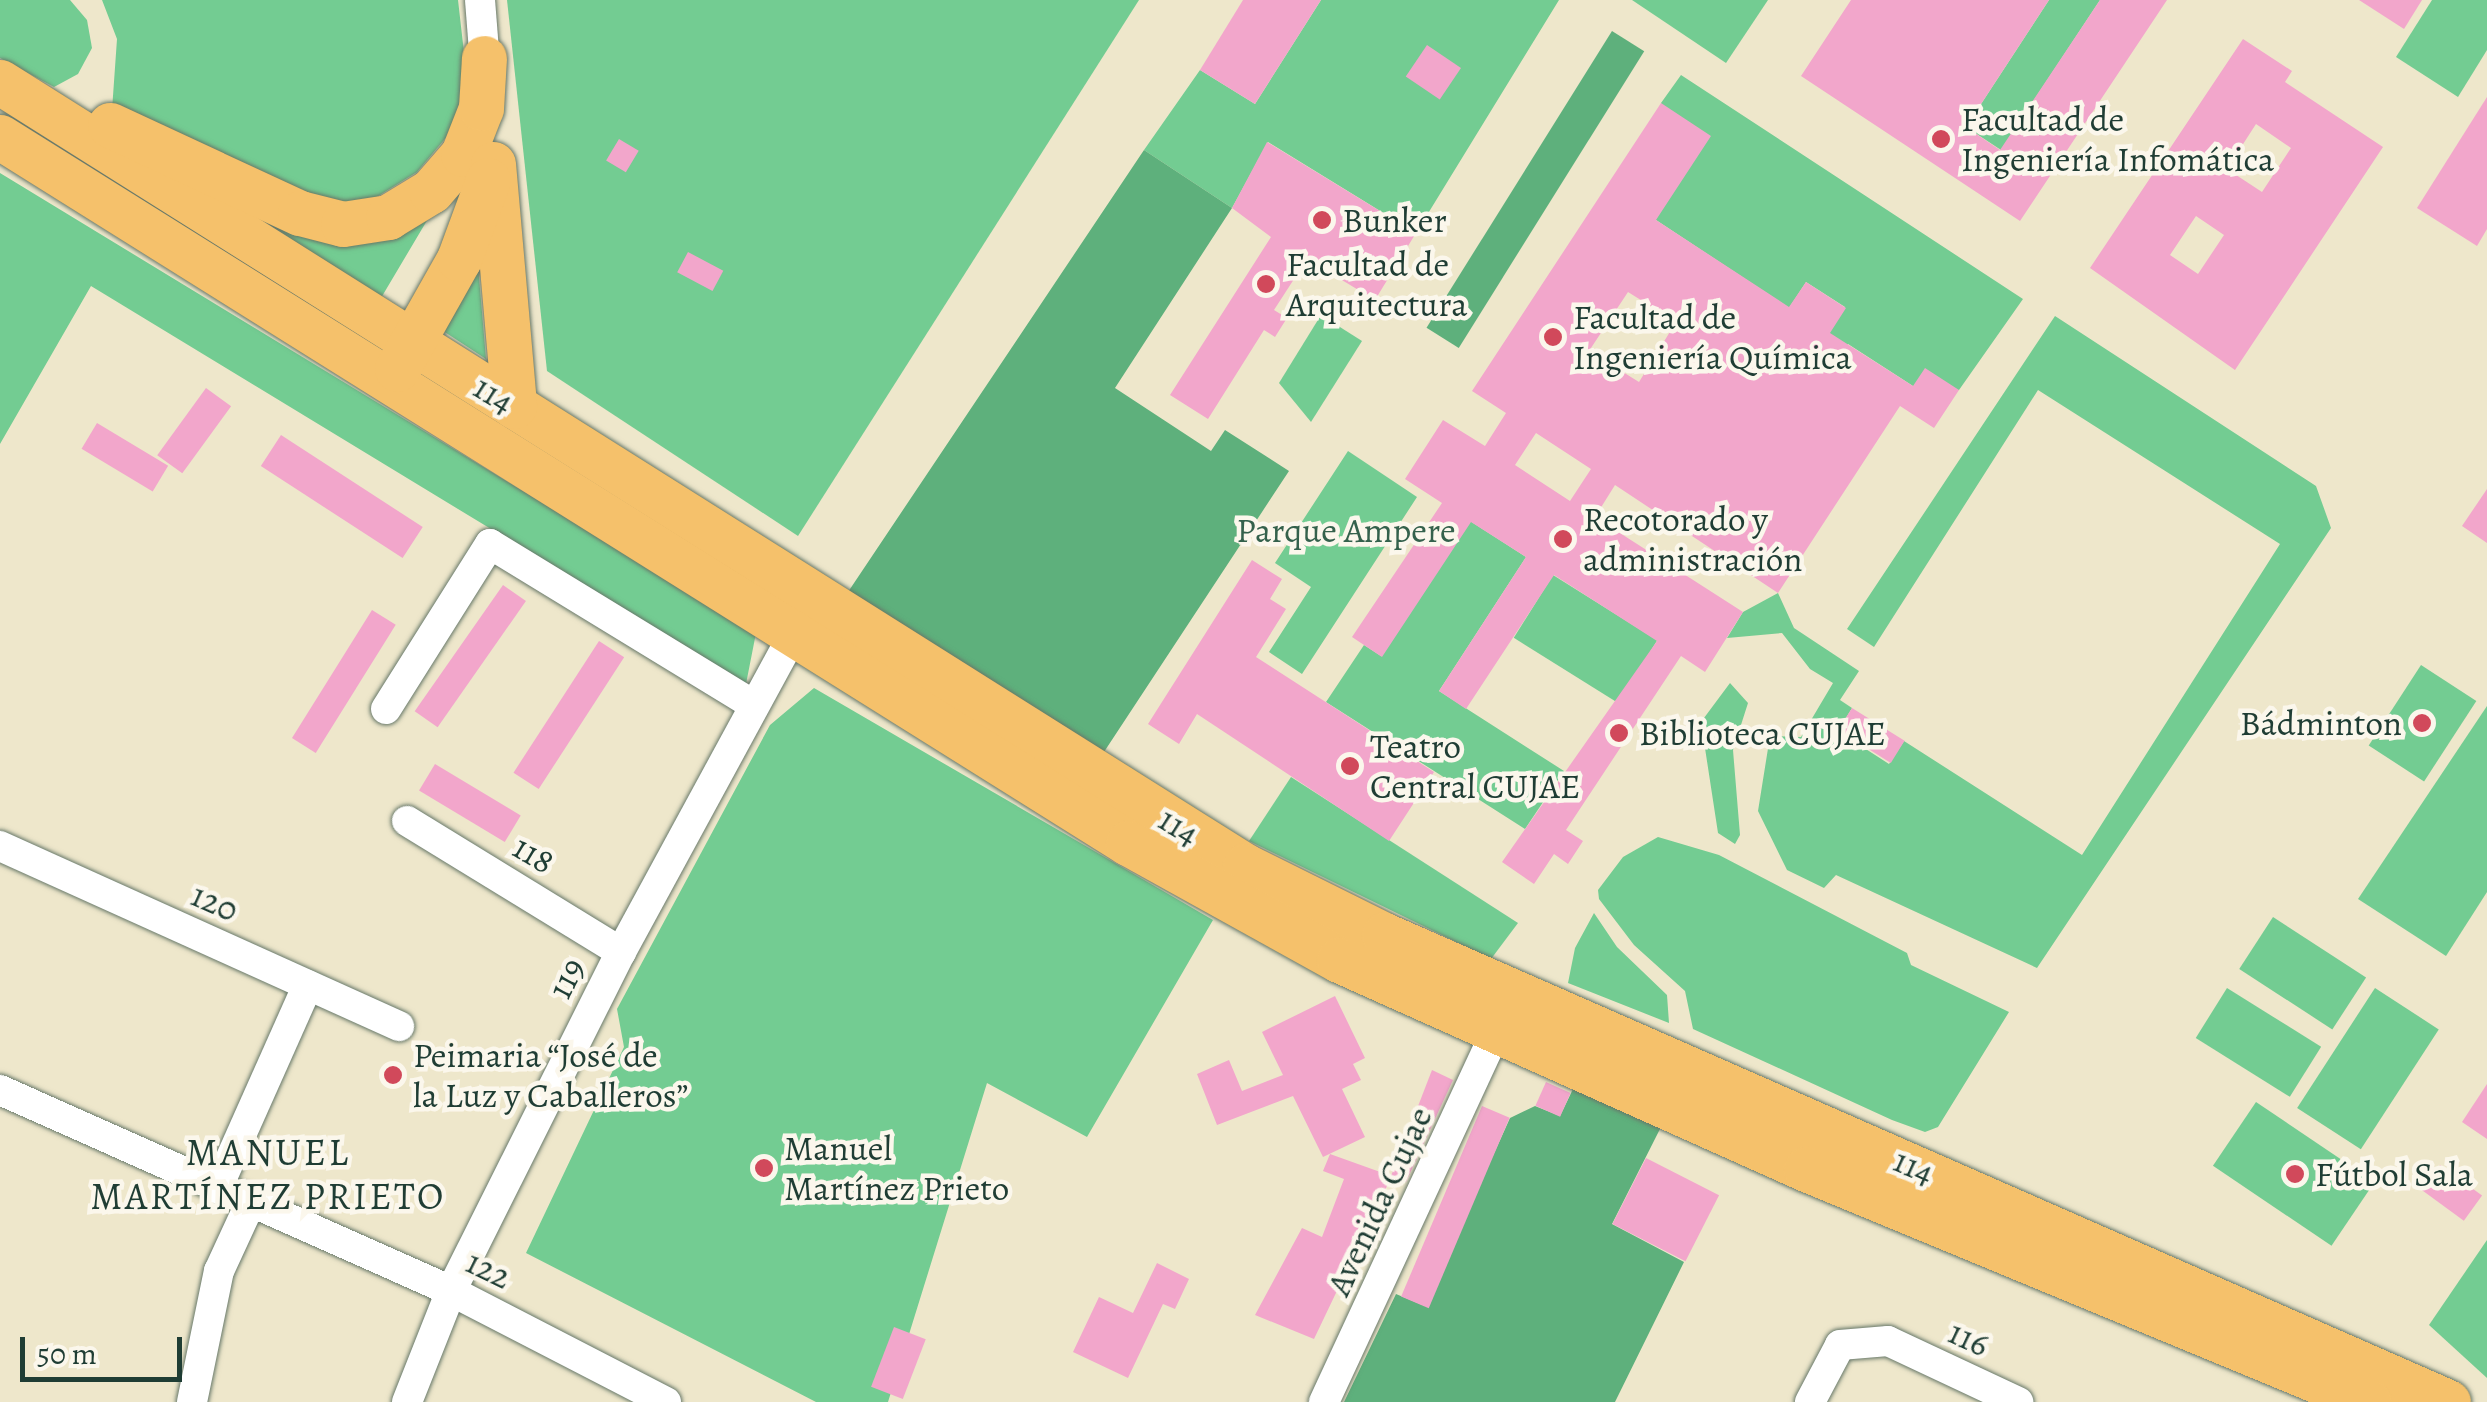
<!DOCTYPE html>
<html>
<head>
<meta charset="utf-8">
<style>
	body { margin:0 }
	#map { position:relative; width:2487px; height:1402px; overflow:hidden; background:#eee7cb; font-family:Alegreya,serif }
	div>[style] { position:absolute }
	.green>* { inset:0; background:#73cc92; transform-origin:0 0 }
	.forest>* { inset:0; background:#5eb07c; transform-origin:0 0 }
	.building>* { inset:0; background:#f2a6cb; transform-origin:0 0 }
	.roads { filter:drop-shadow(0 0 2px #677869) drop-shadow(0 0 2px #677869) }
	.minor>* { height:30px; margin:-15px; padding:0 15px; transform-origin:15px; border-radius:15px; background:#fff }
	.highway>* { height:45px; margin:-22.5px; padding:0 22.5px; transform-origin:22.5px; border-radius:22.5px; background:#f5c16b }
	.dots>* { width:28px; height:28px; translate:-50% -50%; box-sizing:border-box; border:5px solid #fbf7ec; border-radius:50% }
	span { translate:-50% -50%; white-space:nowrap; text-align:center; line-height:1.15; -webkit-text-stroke:9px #fbf7ec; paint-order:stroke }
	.poi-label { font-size:35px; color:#1f3d34 }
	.left { translate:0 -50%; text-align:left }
	.right { translate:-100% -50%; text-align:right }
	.street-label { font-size:35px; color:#1f3d34 }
	.park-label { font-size:35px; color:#34614c }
	.neighbourhood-label { font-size:38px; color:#1f3d34; letter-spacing:2.5px }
	.scale { position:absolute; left:20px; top:1337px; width:162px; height:45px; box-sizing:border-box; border:5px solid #1f3d34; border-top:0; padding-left:12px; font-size:30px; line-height:35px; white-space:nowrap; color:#1f3d34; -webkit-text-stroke:8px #fbf7ec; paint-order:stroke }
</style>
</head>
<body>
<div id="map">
	<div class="green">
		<i style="clip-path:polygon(0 0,70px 0,87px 20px,92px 48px,78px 74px,54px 87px,0 58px)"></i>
		<i style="clip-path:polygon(102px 0,458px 0,468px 88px,449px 134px,417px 172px,375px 198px,329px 205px,112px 110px,117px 39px)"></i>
		<i style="clip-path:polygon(507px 0,1139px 0,798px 536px,547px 371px)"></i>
		<i style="clip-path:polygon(1321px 0,1559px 0,1416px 233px,1268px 142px,1232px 208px,1144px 150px,1200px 70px,1255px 104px)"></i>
		<i style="clip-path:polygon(1632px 0,1768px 0,1726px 63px)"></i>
		<i style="clip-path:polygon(2049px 0,2100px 0,2001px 150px,1966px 127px)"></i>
		<i style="clip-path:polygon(2432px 0,2487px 0,2487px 50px,2458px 97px,2396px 57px)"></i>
		<i style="clip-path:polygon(1681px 75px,2023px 299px,1959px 390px,1913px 386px,1848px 344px,1824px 380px,1807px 369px,1845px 307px,1806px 282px,1789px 308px,1656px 220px,1661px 103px)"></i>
		<i style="clip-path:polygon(0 173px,756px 633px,746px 684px,91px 286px,0 444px)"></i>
		<i style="clip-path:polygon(193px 175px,239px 201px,435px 207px,381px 298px)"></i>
		<i style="clip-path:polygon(477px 254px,486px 359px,437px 327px)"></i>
		<i style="clip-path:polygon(1321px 315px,1362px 341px,1311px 422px,1279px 383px)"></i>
		<i style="clip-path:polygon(2055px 316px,2316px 486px,2331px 528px,2037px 968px,1836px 875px,1824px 888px,1787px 870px,1758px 811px,1770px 736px,1801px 737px,1833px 683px,1810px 669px,1782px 633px,1727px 638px,1743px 612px,1778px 593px,1794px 628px,1859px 671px,1840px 700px,1852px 708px,1838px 731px,1889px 764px,1904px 741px,2082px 855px,2280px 544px,2038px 390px,1874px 647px,1847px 629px)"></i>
		<i style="clip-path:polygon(1348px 451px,1417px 497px,1302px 674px,1269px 652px,1311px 587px,1275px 563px)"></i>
		<i style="clip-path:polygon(1470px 521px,1526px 557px,1439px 691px,1564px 771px,1525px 829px,1326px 702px,1364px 645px,1381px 656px)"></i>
		<i style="left:1553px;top:575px;width:123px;height:74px;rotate:32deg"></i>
		<i style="left:2421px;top:665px;width:66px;height:96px;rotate:33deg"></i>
		<i style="clip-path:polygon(1730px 683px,1748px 703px,1733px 750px,1740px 835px,1735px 844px,1718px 833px,1701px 722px)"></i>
		<i style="clip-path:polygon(814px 688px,1213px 920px,1087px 1137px,987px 1083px,888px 1402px,816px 1402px,526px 1253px,624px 1047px,617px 1009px,770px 725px)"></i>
		<i style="clip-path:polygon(2487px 706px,2487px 892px,2446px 956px,2358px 899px)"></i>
		<i style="clip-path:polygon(1291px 777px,1518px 923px,1491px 959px,1249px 841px)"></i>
		<i style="clip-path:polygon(1658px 837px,1719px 855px,1907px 953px,1911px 965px,2009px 1012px,1938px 1127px,1925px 1132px,1892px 1120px,1693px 1029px,1685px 991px,1634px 945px,1599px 899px,1598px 890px,1623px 857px)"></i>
		<i style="clip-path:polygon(1594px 913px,1617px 947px,1667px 995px,1669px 1023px,1568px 983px,1575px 948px)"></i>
		<i style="left:2273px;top:917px;width:111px;height:62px;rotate:33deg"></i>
		<i style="left:2227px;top:988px;width:111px;height:59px;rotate:32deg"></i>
		<i style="left:2375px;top:988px;width:76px;height:143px;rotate:33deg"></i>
		<i style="left:2256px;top:1102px;width:143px;height:77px;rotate:34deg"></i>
		<i style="clip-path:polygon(2487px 1240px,2487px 1378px,2429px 1325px)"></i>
	</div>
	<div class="forest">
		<i style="left:1612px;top:31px;width:38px;height:350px;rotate:32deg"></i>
		<i style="clip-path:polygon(1144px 150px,1232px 208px,1115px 388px,1211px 451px,1225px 430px,1289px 471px,1102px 755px,848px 592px)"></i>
		<i style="clip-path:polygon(1573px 1089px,1661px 1127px,1612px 1224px,1684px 1262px,1615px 1402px,1344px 1402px,1396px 1294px,1425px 1306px,1510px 1118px,1535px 1106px,1560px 1116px)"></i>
	</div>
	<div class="building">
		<i style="clip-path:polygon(1243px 0,1321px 0,1255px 104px,1200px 70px)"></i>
		<i style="clip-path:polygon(1851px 0,2049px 0,1966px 127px,2000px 150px,2100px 0,2167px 0,2020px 221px,1801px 76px)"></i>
		<i style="clip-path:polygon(2359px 0,2422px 0,2404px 29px)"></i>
		<i style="clip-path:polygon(evenodd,2243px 39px,2292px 71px,2285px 82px,2383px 147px,2235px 370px,2090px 268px,2243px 39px,2256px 124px,2291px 148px,2262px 192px,2227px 169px,2256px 124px,2243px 39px,2196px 216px,2224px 235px,2198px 274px,2170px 255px,2196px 216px)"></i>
		<i style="left:1427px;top:45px;width:41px;height:38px;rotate:34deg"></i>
		<i style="clip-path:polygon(2487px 97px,2487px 229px,2477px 246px,2417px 208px)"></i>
		<i style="clip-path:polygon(evenodd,1661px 103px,1711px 136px,1656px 220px,1789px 307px,1806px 282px,1846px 308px,1830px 333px,1913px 386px,1925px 368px,1959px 390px,1934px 428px,1900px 406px,1778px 593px,1615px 485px,1595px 517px,1743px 612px,1705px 672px,1681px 656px,1566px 830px,1583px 841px,1568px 864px,1554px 854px,1534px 884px,1502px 862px,1657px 641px,1554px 575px,1466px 709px,1439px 691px,1526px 557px,1471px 522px,1382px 657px,1352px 637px,1442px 503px,1405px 479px,1443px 420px,1485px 446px,1506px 413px,1472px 391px,1661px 103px,1628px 292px,1676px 322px,1639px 382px,1589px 351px,1628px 292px,1661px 103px,1536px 433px,1591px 469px,1570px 501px,1515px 465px,1536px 433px)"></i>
		<i style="left:619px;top:139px;width:23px;height:25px;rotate:31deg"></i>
		<i style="clip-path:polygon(1267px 142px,1416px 233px,1375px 300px,1307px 259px,1274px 310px,1287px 318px,1275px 337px,1264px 330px,1208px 419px,1170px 395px,1271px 237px,1232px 208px)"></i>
		<i style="left:688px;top:252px;width:40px;height:23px;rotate:28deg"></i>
		<i style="left:206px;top:388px;width:31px;height:83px;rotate:36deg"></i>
		<i style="left:97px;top:423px;width:83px;height:30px;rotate:31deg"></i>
		<i style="left:281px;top:435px;width:169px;height:37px;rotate:33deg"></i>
		<i style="clip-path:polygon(2487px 489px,2487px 543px,2462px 526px)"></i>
		<i style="clip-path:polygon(1252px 560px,1282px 579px,1270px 599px,1286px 609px,1256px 657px,1434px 772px,1389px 841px,1197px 714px,1179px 744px,1148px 724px)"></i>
		<i style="left:503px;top:585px;width:28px;height:154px;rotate:35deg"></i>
		<i style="left:372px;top:610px;width:28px;height:151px;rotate:32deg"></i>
		<i style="left:599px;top:641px;width:30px;height:157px;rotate:33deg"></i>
		<i style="left:1852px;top:708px;width:62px;height:26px;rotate:32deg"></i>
		<i style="left:435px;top:764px;width:100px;height:31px;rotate:31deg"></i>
		<i style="clip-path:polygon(1335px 996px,1365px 1058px,1353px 1064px,1361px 1080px,1342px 1089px,1365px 1137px,1323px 1157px,1293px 1096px,1217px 1125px,1197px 1074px,1229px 1060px,1242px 1091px,1283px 1075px,1262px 1032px)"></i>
		<i style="clip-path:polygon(1432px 1070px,1453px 1080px,1406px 1182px,1391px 1176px)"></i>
		<i style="left:1546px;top:1082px;width:27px;height:26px;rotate:24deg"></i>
		<i style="clip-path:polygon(2487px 1084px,2487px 1139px,2462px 1122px)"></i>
		<i style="left:1482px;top:1106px;width:30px;height:207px;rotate:23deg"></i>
		<i style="clip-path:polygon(1330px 1154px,1383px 1173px,1388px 1184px,1314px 1339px,1255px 1315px,1302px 1228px,1322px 1237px,1344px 1179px,1323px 1171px)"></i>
		<i style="left:1646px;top:1158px;width:82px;height:74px;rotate:27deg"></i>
		<i style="left:2440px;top:1165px;width:52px;height:31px;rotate:36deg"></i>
		<i style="clip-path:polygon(1157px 1263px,1189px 1279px,1175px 1309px,1163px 1304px,1128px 1378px,1073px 1352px,1099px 1297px,1133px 1313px)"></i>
		<i style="left:894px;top:1327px;width:34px;height:64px;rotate:21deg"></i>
	</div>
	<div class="roads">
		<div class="minor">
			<i style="left:480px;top:0;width:76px;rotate:85.5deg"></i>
			<i style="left:386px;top:709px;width:195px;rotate:-57.8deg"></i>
			<i style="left:490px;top:544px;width:309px;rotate:31.4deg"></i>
			<i style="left:407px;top:821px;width:251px;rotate:31.5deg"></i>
			<i style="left:0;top:846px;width:438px;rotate:24.3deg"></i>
			<i style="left:0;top:1090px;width:494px;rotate:24deg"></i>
			<i style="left:451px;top:1291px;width:242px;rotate:27.3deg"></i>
			<i style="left:217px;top:1189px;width:223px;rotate:-66deg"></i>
			<i style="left:192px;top:1402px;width:134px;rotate:-78.4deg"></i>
			<i style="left:219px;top:1271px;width:74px;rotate:-65.2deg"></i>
			<i style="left:407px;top:1402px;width:119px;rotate:-68.4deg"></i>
			<i style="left:451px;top:1291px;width:379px;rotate:-63.4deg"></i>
			<i style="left:621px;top:952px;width:380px;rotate:-61.5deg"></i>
			<i style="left:1324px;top:1402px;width:410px;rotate:-65.1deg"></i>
			<i style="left:1810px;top:1402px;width:64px;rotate:-62.2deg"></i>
			<i style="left:1840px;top:1345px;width:48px;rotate:-4.8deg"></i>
			<i style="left:1888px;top:1341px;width:144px;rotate:25.1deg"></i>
		</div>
		<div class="highway">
			<i style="left:0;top:82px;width:1471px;rotate:32.2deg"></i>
			<i style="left:1245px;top:866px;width:155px;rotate:26.4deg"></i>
			<i style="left:1384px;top:935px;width:1162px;rotate:23.7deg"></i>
			<i style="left:110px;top:125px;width:209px;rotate:24.9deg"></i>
			<i style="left:300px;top:213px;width:44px;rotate:14.3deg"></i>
			<i style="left:343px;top:224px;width:46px;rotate:-8.8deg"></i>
			<i style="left:388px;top:217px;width:50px;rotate:-31.2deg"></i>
			<i style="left:431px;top:191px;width:49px;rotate:-49.1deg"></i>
			<i style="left:463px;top:154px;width:49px;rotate:-68.6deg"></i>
			<i style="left:481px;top:108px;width:50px;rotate:-86.6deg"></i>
			<i style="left:0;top:137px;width:1331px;rotate:32.04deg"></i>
			<i style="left:1128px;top:843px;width:241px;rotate:29deg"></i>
			<i style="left:1339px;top:960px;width:512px;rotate:24.11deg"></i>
			<i style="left:1806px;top:1169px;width:609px;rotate:22.48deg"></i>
			<i style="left:493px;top:164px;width:243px;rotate:85deg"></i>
			<i style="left:397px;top:369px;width:126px;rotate:-60.6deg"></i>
			<i style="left:459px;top:259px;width:84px;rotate:-69.8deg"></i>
		</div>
	</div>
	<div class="dots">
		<i style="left:1941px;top:139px;background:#d1495b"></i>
		<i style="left:1322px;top:220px;background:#d1495b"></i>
		<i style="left:1266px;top:284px;background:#d1495b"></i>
		<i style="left:1553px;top:337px;background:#d1495b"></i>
		<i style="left:1563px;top:539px;background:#d1495b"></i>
		<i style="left:2422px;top:723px;background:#d1495b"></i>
		<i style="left:1619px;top:733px;background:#d1495b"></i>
		<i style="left:1350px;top:766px;background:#d1495b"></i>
		<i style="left:393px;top:1075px;background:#d1495b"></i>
		<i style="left:764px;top:1168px;background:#d1495b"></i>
		<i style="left:2295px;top:1174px;background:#d1495b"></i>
	</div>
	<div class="poi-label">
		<span class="left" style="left:1961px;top:139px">Facultad de<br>Ingeniería Infomática</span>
		<span class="left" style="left:1342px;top:220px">Bunker</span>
		<span class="left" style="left:1286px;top:284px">Facultad de<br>Arquitectura</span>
		<span class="left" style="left:1573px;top:337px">Facultad de<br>Ingeniería Química</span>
		<span class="left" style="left:1583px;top:539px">Recotorado y<br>administración</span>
		<span class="right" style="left:2402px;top:723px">Bádminton</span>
		<span class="left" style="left:1639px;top:733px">Biblioteca CUJAE</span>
		<span class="left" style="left:1370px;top:766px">Teatro<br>Central CUJAE</span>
		<span class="left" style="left:413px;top:1075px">Peimaria “José de<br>la Luz y Caballeros”</span>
		<span class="left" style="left:784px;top:1168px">Manuel<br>Martínez Prieto</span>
		<span class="left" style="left:2315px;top:1174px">Fútbol Sala</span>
	</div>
	<div class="street-label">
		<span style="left:494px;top:394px;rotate:32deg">114</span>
		<span style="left:1179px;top:826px;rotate:32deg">114</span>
		<span style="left:534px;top:854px;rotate:31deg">118</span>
		<span style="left:215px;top:902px;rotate:24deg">120</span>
		<span style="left:566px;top:978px;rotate:-63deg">119</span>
		<span style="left:1914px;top:1166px;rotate:24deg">114</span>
		<span style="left:1379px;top:1201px;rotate:-65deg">Avenida Cujae</span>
		<span style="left:489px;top:1269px;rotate:26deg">122</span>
		<span style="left:1969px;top:1338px;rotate:25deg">116</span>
	</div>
	<div class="park-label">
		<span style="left:1346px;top:530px">Parque Ampere</span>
	</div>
	<div class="neighbourhood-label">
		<span style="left:268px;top:1175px">MANUEL<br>MARTÍNEZ PRIETO</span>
	</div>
	<div class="scale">50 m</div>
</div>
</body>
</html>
